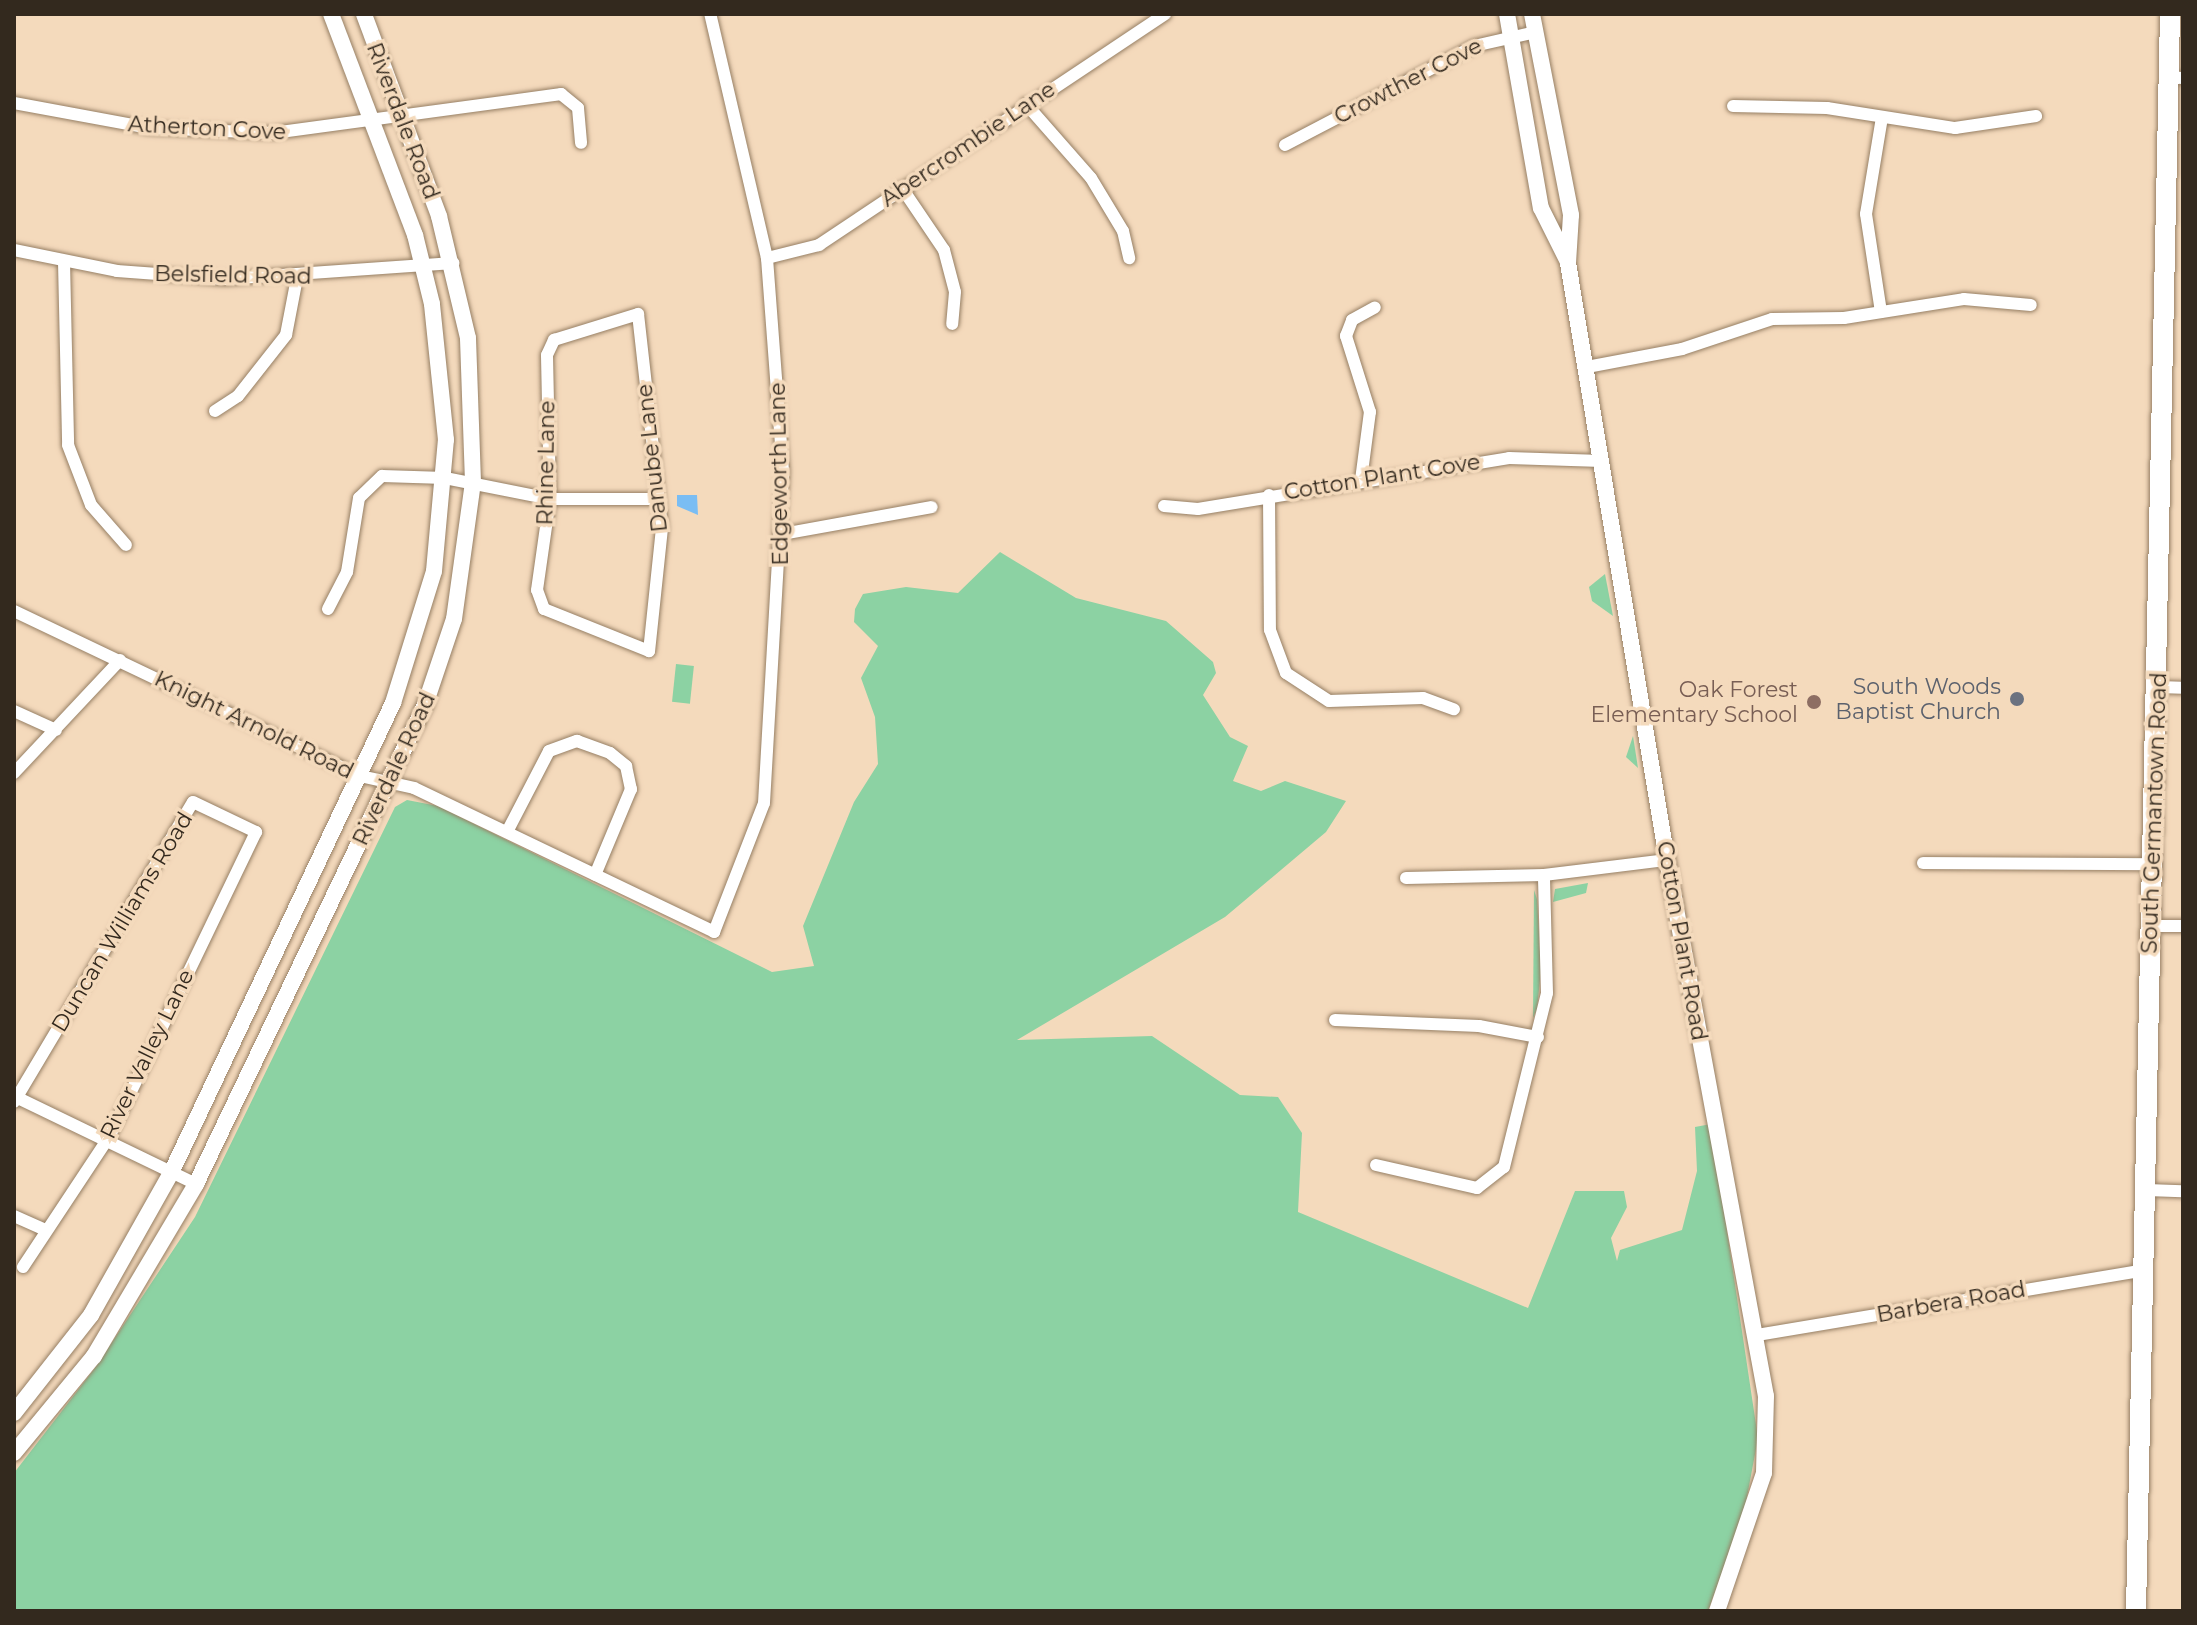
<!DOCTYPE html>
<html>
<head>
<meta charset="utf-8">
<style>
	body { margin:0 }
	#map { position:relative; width:2197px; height:1625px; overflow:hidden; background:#f4dabc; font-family:Montserrat,sans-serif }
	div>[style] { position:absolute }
	.green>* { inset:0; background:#8cd2a3; transform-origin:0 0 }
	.water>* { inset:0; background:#7abdf3 }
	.roads { filter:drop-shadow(0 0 2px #967f64) drop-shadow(0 0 2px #967f64) }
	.minor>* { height:12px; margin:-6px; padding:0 6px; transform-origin:6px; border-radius:6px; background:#fff }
	.tertiary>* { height:16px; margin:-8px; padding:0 8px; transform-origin:8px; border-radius:8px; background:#fff }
	.primary>* { height:20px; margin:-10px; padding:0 10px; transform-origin:10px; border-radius:10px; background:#fff }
	.dots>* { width:22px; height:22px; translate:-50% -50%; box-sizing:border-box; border:4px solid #f4dabc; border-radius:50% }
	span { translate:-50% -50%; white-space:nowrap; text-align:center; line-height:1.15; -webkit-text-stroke:7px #f4dabc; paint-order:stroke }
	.street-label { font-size:22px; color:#33291e }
	.worship-label { font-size:22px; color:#5b616d }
	.right { translate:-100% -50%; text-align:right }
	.education-label { font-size:22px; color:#785e54 }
	.frame { position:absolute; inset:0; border:16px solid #33291e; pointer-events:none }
</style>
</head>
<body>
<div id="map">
	<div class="green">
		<i style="clip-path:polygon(1000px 552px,1076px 598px,1166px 621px,1213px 662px,1216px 673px,1203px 695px,1230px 737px,1248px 746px,1233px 781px,1261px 791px,1285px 781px,1346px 801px,1326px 832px,1225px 917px,1017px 1040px,1152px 1036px,1240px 1095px,1278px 1097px,1302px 1133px,1298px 1212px,1528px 1308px,1575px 1191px,1624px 1191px,1627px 1207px,1611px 1238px,1617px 1261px,1620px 1250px,1682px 1230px,1697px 1171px,1695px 1127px,1711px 1124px,1758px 1438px,1744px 1513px,1708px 1611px,14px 1611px,14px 1473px,95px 1368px,195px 1217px,395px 807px,407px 800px,438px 806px,772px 972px,814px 966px,803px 926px,854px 802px,878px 764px,875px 717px,861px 678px,878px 646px,854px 622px,855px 609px,863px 594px,906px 587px,958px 593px)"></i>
		<i style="clip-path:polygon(1605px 574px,1613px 616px,1592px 601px,1589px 587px)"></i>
		<i style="left:676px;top:664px;width:18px;height:38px;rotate:6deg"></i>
		<i style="clip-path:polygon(1633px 736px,1638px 768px,1626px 757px)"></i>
		<i style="clip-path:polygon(1588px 883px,1586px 893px,1553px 902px,1555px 889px)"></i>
		<i style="clip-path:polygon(1534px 890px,1537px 899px,1541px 970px,1537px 1009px,1533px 1018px)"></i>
	</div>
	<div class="water">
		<i style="clip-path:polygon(677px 495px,697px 495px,698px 515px,677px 506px)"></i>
	</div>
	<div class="roads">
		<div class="minor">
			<i style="left:2167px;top:77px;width:16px;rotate:4deg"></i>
			<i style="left:14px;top:103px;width:137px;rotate:10.5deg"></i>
			<i style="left:149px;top:128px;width:124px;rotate:2.3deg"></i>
			<i style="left:273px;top:133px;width:291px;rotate:-7.7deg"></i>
			<i style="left:561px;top:94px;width:22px;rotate:39deg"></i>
			<i style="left:578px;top:108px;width:35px;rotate:85deg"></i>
			<i style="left:1026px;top:104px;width:98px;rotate:48.7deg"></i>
			<i style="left:1091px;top:178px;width:62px;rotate:58.9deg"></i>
			<i style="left:1123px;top:231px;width:28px;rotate:77deg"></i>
			<i style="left:1733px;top:106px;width:94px;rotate:1.2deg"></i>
			<i style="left:1827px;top:108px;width:130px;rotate:8.9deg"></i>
			<i style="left:1955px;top:128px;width:82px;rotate:-8.4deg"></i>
			<i style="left:1285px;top:145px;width:213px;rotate:-27.6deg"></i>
			<i style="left:1474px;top:46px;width:64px;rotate:-12.7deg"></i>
			<i style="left:902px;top:188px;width:75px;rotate:55.9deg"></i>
			<i style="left:944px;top:250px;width:43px;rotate:75.3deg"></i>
			<i style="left:955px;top:292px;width:32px;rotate:95deg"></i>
			<i style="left:14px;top:250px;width:105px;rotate:11.5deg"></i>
			<i style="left:117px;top:271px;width:108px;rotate:4.2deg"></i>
			<i style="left:225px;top:279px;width:229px;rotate:-4deg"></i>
			<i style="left:767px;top:258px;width:54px;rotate:-14deg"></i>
			<i style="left:819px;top:245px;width:416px;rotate:-33.7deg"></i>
			<i style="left:64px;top:262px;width:183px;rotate:88.7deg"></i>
			<i style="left:68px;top:445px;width:64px;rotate:69deg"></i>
			<i style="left:91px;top:505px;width:53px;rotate:48.8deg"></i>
			<i style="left:1881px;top:312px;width:99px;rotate:-98.7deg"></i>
			<i style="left:1866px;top:214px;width:98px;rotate:-80.6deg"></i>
			<i style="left:638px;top:314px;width:215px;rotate:83.6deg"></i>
			<i style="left:662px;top:528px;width:124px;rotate:96deg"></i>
			<i style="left:649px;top:651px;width:113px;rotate:-158.2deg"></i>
			<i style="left:544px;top:609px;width:20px;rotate:-110deg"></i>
			<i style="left:537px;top:590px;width:92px;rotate:-81.9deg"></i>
			<i style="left:550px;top:499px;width:144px;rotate:-91.2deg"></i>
			<i style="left:547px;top:355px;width:17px;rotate:-65deg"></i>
			<i style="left:554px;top:340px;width:88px;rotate:-17.2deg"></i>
			<i style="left:1587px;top:367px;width:97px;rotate:-10.7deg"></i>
			<i style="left:1682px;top:349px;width:95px;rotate:-18.4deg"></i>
			<i style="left:1772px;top:319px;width:72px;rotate:-0.8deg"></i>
			<i style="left:1844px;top:318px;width:121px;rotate:-9deg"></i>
			<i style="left:1964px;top:299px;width:67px;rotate:5.1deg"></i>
			<i style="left:215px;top:411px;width:27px;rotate:-33deg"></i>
			<i style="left:238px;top:396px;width:78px;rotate:-51.8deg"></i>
			<i style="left:286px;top:335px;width:58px;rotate:-79.1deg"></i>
			<i style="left:1361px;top:480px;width:69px;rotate:-82.5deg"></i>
			<i style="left:1370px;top:412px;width:80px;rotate:-107.5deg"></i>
			<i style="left:1346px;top:336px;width:17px;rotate:-69deg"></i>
			<i style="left:1352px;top:320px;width:26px;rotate:-29deg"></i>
			<i style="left:1269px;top:495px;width:135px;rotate:89.6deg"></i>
			<i style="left:1270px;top:630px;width:46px;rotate:69.6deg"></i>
			<i style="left:1286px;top:673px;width:51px;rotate:33.1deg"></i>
			<i style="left:1329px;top:701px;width:94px;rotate:-1.8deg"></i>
			<i style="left:1423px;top:698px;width:33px;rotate:20deg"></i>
			<i style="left:1164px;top:506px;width:34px;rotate:5deg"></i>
			<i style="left:1198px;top:509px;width:315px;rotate:-9.3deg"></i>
			<i style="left:1509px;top:458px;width:93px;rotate:1.8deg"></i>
			<i style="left:782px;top:534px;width:152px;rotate:-10.2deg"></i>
			<i style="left:328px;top:609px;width:42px;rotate:-62.8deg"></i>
			<i style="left:347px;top:572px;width:75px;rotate:-80.8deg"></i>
			<i style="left:359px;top:498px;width:32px;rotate:-44deg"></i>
			<i style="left:382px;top:476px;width:63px;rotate:1.8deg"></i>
			<i style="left:445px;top:478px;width:107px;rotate:11.3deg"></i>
			<i style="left:550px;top:499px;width:106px"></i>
			<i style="left:14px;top:611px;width:383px;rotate:25.5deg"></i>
			<i style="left:360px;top:776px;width:55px;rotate:12.5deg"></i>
			<i style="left:414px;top:788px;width:333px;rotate:25.6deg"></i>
			<i style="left:714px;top:932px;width:138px;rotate:-68.8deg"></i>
			<i style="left:764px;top:803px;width:333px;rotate:-86.7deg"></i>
			<i style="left:783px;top:471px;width:214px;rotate:-94.3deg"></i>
			<i style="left:767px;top:258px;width:251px;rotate:-103.1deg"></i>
			<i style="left:2158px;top:687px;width:25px;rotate:2deg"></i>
			<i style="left:14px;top:711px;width:46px;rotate:24.3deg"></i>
			<i style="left:14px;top:773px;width:155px;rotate:-46.8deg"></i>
			<i style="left:507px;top:832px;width:91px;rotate:-62.6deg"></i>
			<i style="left:549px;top:751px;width:30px;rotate:-20deg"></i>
			<i style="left:577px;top:741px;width:35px;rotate:20deg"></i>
			<i style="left:610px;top:753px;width:21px;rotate:39deg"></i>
			<i style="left:626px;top:766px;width:24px;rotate:78deg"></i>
			<i style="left:631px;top:789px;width:93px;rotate:112.7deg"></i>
			<i style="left:1923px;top:863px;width:229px;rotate:0.3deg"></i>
			<i style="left:1406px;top:878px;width:138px;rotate:-1.2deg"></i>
			<i style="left:1544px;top:875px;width:124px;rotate:-7deg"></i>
			<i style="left:2150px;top:926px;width:33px"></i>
			<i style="left:1335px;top:1020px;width:144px;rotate:2.4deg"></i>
			<i style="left:1479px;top:1026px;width:60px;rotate:10.6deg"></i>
			<i style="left:18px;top:1098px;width:198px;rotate:25.8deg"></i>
			<i style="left:14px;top:1102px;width:349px;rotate:-59.2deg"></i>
			<i style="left:193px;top:802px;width:70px;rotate:25.5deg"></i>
			<i style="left:256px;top:832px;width:339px;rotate:115.7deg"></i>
			<i style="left:109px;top:1137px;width:156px;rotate:123.5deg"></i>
			<i style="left:1376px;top:1165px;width:104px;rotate:12.8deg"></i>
			<i style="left:1477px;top:1188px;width:34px;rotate:-38deg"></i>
			<i style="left:1504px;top:1167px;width:179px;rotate:-76.1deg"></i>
			<i style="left:1547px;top:993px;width:118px;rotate:-91.5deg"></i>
			<i style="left:2146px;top:1190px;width:37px;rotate:2deg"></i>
			<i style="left:14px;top:1216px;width:32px;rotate:24deg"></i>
			<i style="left:1757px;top:1335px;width:394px;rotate:-9.5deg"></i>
		</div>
		<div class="tertiary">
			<i style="left:1507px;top:14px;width:197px;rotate:80.1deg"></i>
			<i style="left:1541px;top:208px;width:60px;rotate:63.4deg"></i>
			<i style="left:1532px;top:14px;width:205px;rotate:79deg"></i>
			<i style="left:1571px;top:215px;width:48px;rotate:93.6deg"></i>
			<i style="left:1568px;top:263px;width:605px;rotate:80.58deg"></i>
			<i style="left:1667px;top:860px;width:545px;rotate:79.54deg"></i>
			<i style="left:1766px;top:1396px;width:77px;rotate:91.5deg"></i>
			<i style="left:1764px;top:1473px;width:146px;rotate:108.8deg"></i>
			<i style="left:14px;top:1413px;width:125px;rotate:-51.8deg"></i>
			<i style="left:91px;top:1315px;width:163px;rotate:-60.6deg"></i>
			<i style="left:171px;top:1173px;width:520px;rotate:-64.72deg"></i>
			<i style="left:393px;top:703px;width:138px;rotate:-72.7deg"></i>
			<i style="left:434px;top:571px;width:132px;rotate:-84.8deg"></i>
			<i style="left:446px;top:440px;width:137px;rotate:-95.9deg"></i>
			<i style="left:432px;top:304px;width:71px;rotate:-103.8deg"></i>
			<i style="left:415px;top:235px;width:236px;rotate:-110.8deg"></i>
			<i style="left:14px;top:1453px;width:126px;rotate:-50.5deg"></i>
			<i style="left:94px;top:1356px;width:200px;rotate:-59.3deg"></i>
			<i style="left:196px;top:1184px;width:531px;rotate:-64.45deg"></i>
			<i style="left:425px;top:705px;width:91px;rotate:-71.4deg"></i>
			<i style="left:454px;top:619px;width:138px;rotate:-82.1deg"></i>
			<i style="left:473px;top:482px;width:144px;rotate:-92deg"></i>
			<i style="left:468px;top:338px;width:125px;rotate:-103.4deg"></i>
			<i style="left:439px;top:216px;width:215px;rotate:-110.4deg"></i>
		</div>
		<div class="primary">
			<i style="left:2136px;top:1611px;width:1597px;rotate:-88.78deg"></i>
		</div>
	</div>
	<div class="dots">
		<i style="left:2017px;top:699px;background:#6b7280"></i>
		<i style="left:1814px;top:702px;background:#8d6e63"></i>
	</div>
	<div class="street-label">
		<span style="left:1408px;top:81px;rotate:-27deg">Crowther Cove</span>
		<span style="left:403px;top:121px;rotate:69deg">Riverdale Road</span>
		<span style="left:207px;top:128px;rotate:3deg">Atherton Cove</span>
		<span style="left:968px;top:144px;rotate:-34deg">Abercrombie Lane</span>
		<span style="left:233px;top:275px;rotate:1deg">Belsfield Road</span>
		<span style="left:652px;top:458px;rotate:-96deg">Danube Lane</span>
		<span style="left:546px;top:463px;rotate:-89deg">Rhine Lane</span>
		<span style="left:779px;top:474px;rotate:-91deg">Edgeworth Lane</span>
		<span style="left:1382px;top:477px;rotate:-9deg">Cotton Plant Cove</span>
		<span style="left:254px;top:725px;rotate:26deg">Knight Arnold Road</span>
		<span style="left:394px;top:769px;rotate:-65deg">Riverdale Road</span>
		<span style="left:2154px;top:813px;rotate:-88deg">South Germantown Road</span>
		<span style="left:122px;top:922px;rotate:-59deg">Duncan Williams Road</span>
		<span style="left:1682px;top:941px;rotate:80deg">Cotton Plant Road</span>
		<span style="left:147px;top:1054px;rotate:-64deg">River Valley Lane</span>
		<span style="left:1951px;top:1302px;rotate:-10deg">Barbera Road</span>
	</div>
	<div class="worship-label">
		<span class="right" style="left:2001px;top:699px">South Woods<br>Baptist Church</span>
	</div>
	<div class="education-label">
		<span class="right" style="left:1798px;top:702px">Oak Forest<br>Elementary School</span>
	</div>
	<div class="frame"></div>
</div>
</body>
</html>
